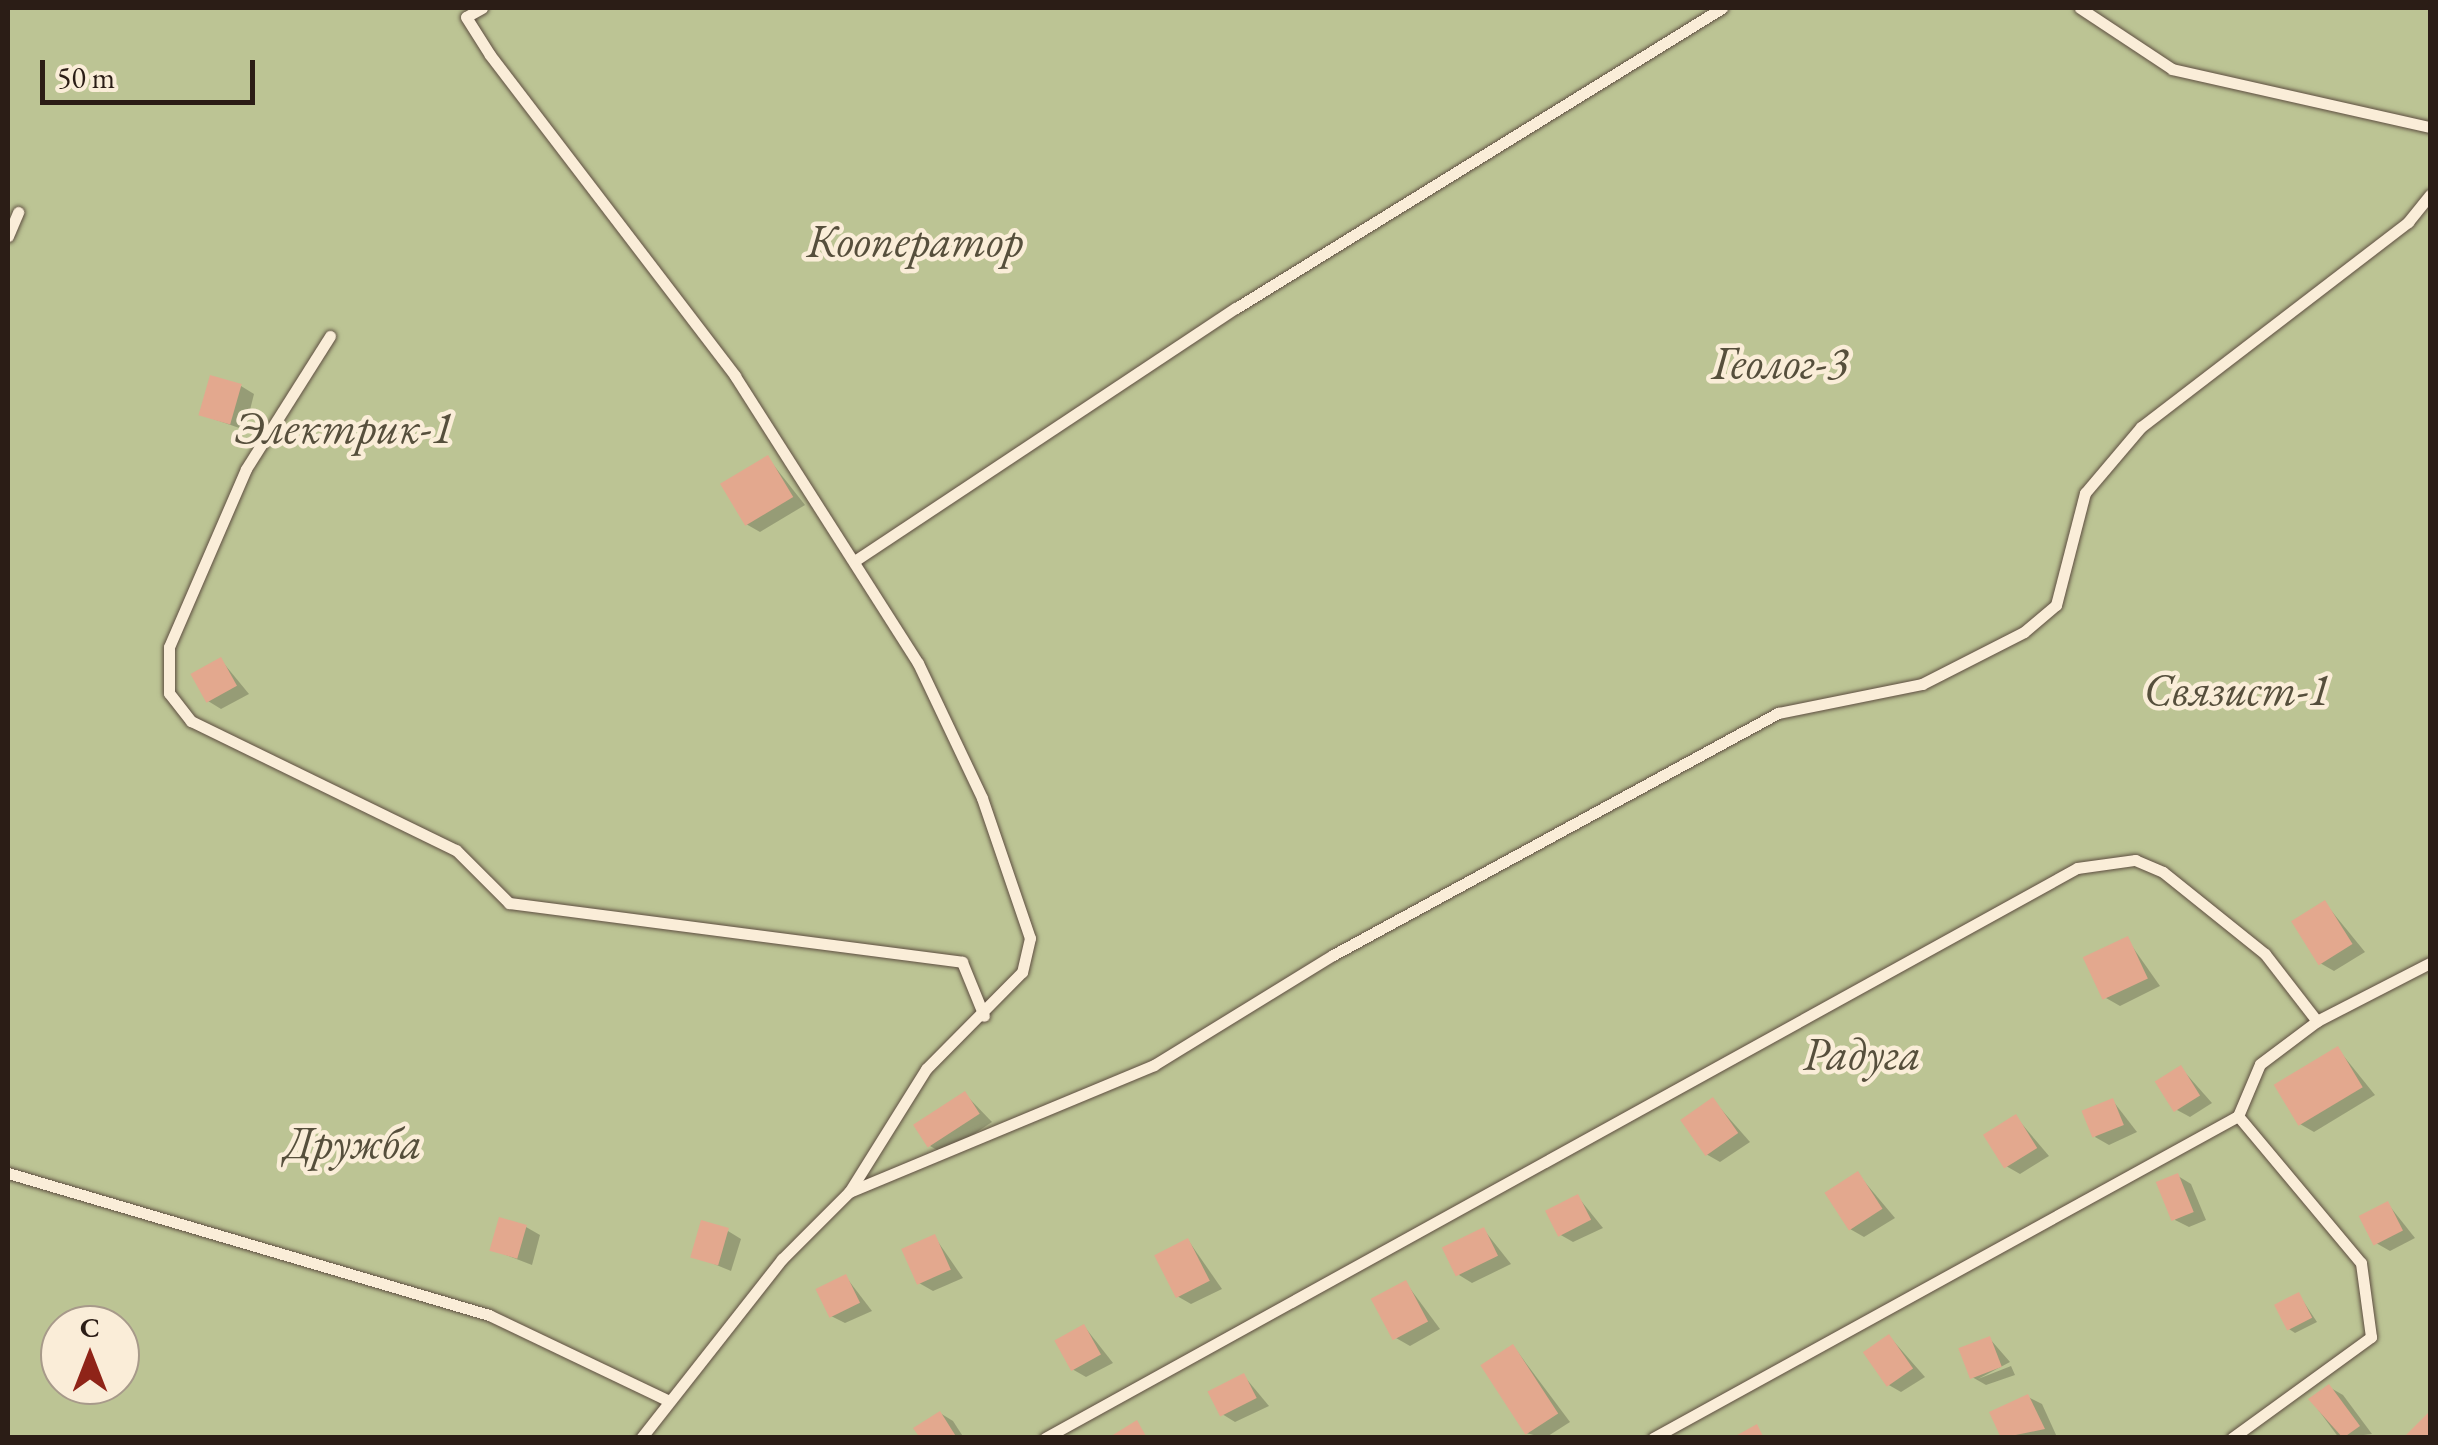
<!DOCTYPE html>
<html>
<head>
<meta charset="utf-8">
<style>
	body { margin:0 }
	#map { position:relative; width:2438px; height:1445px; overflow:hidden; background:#f7e3c3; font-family:"EB Garamond",serif }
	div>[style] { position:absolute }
	.green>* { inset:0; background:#bcc494 }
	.shadow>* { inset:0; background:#0003 }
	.building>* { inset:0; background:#e3a88e; transform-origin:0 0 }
	.roads { filter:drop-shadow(0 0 2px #5e4e41) drop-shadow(0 0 2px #5e4e41) }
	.lane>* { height:11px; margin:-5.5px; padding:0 5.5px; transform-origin:5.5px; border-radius:5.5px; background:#faedd8 }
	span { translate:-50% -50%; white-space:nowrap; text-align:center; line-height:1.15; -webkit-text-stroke:9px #faedd8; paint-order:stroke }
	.park-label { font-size:45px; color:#564f3c; font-style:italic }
	.frame { position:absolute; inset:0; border:10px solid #2b1d16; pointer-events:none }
	.north { position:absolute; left:40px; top:1305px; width:100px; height:100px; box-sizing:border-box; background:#faedd8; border:2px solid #a79a8a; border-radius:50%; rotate:0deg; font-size:28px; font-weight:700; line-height:40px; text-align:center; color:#2b1d16 }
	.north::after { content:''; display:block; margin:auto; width:35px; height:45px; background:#8f2418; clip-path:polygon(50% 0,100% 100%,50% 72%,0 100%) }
	.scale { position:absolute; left:40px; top:60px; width:215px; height:45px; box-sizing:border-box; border:5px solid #2b1d16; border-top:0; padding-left:12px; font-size:30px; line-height:35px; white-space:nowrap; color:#2b1d16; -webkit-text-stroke:8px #faedd8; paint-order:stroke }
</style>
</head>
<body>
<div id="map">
	<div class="green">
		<i style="clip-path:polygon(evenodd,8px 8px,2430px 8px,2430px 1437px,8px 1438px,8px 8px,60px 1325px,120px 1325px,120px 1385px,60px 1385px,60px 1325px)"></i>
	</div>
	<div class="shadow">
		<i style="clip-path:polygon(241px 386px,254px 394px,245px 430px,202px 415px)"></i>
		<i style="clip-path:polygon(768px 458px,805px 505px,760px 532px,746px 524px)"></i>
		<i style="clip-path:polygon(221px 660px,249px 694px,221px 709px,208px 701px)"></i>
		<i style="clip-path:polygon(2325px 903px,2365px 952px,2334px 971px,2320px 963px)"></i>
		<i style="clip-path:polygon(2127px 939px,2160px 986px,2120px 1006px,2106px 998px)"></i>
		<i style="clip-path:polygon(2338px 1049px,2375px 1095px,2314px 1132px,2300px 1124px)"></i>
		<i style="clip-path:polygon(2181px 1068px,2212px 1103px,2190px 1117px,2177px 1110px)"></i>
		<i style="clip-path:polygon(965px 1094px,992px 1122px,944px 1154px,930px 1146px)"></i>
		<i style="clip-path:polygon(1713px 1100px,1750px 1142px,1720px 1162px,1706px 1154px)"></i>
		<i style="clip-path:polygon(2113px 1101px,2137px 1132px,2109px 1145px,2095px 1137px)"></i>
		<i style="clip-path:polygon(2016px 1117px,2049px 1156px,2020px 1174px,2006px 1166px)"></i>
		<i style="clip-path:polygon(1858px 1174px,1895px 1218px,1864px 1237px,1850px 1229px)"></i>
		<i style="clip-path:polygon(2178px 1176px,2191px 1184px,2206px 1220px,2189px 1227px,2175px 1220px)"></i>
		<i style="clip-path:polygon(1578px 1197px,1603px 1228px,1573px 1242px,1559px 1234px)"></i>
		<i style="clip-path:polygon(2388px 1204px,2415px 1238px,2390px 1251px,2376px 1243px)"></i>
		<i style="clip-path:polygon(526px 1227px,540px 1235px,532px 1265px,493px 1250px)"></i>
		<i style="clip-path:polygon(1484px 1230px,1511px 1264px,1472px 1283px,1459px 1275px)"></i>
		<i style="clip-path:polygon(728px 1231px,741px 1239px,731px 1271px,692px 1255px)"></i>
		<i style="clip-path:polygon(934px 1236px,963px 1278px,933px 1291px,919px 1283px)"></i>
		<i style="clip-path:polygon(1188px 1240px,1222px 1289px,1191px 1304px,1177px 1296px)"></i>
		<i style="clip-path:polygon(846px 1277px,872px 1311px,845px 1323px,831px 1316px)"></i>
		<i style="clip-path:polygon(1406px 1283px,1440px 1329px,1410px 1346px,1396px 1338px)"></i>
		<i style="clip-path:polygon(2299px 1295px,2317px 1322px,2295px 1333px,2289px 1329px)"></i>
		<i style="clip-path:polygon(1084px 1326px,1113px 1363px,1086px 1377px,1072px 1369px)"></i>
		<i style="clip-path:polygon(1889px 1336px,1925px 1377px,1901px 1392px,1887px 1384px)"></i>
		<i style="clip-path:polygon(1990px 1339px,2010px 1362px,1978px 1379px,2011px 1366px,2015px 1375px,1986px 1385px,1972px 1377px)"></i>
		<i style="clip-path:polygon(1514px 1347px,1570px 1422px,1545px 1438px,1526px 1433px)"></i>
		<i style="clip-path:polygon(1244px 1376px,1269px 1406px,1235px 1422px,1222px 1414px)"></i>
		<i style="clip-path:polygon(2329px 1387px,2343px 1395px,2372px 1434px,2339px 1438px,2311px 1400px)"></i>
		<i style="clip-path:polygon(2028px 1397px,2042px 1404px,2057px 1437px,2004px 1438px,1993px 1413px)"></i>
		<i style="clip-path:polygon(940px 1413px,953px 1421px,964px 1438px,923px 1438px)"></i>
	</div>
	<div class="building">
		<i style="left:210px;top:375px;width:33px;height:42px;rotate:16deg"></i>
		<i style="left:768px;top:455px;width:49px;height:56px;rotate:59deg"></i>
		<i style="left:221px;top:657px;width:33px;height:35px;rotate:61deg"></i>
		<i style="left:2325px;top:900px;width:52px;height:40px;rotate:58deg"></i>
		<i style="left:2128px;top:936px;width:47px;height:50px;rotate:65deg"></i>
		<i style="left:2338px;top:1046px;width:48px;height:75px;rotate:59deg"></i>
		<i style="left:2181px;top:1065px;width:36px;height:31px;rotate:58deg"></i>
		<i style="left:965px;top:1091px;width:27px;height:62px;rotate:57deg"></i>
		<i style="left:1713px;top:1097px;width:44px;height:40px;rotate:55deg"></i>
		<i style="left:2113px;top:1098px;width:29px;height:34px;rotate:68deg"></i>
		<i style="left:2016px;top:1114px;width:40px;height:39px;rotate:58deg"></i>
		<i style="left:1858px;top:1171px;width:45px;height:40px;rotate:57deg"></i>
		<i style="left:2178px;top:1173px;width:42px;height:24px;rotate:68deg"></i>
		<i style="left:1578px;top:1194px;width:29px;height:37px;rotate:63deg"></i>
		<i style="left:2388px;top:1201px;width:33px;height:33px;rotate:63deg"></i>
		<i style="left:499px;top:1217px;width:29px;height:35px;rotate:16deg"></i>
		<i style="left:701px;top:1220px;width:29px;height:39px;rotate:16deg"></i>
		<i style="left:1484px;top:1227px;width:32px;height:47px;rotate:64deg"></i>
		<i style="left:935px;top:1234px;width:39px;height:37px;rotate:66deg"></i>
		<i style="left:1188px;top:1238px;width:48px;height:38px;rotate:63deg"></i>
		<i style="left:846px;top:1274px;width:32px;height:34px;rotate:64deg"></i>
		<i style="left:1406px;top:1280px;width:47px;height:40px;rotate:62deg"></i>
		<i style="left:2299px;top:1292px;width:29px;height:28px;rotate:63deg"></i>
		<i style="left:1084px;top:1324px;width:35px;height:34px;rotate:61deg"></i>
		<i style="left:1889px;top:1334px;width:42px;height:32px;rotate:55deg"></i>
		<i style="left:1990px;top:1336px;width:33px;height:34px;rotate:69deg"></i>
		<i style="left:1513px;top:1344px;width:83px;height:39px;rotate:57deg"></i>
		<i style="left:1244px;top:1373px;width:28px;height:41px;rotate:63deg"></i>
		<i style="clip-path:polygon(2329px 1384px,2360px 1426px,2343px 1438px,2308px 1399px)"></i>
		<i style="clip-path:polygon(2028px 1394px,2045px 1429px,2001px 1438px,1989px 1412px)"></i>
		<i style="clip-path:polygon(940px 1411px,957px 1438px,920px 1438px,913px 1428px)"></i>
		<i style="clip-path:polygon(2430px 1411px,2430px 1438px,2403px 1438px)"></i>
		<i style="clip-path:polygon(1137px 1420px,1147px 1438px,1108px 1438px)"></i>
		<i style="clip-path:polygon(1757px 1424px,1764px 1438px,1732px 1438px)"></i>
	</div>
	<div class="roads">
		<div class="lane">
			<i style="left:482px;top:8px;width:18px;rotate:151deg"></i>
			<i style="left:466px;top:17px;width:45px;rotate:57.7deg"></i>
			<i style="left:490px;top:55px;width:404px;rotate:52.6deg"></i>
			<i style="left:735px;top:376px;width:340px;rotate:57.5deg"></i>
			<i style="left:918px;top:663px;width:149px;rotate:64.6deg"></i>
			<i style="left:982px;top:798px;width:148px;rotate:71.1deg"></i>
			<i style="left:1030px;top:938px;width:35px;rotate:103deg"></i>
			<i style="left:1022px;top:972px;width:136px;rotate:134.7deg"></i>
			<i style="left:926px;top:1069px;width:145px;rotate:122deg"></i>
			<i style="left:849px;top:1192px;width:95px;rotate:135deg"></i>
			<i style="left:782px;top:1259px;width:228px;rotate:128.2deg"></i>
			<i style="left:2080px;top:8px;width:110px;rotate:33.5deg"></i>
			<i style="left:2172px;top:69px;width:264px;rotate:12.7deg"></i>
			<i style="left:8px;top:236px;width:26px;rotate:-67deg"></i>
			<i style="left:330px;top:336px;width:157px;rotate:122.3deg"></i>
			<i style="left:246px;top:469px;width:194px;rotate:113.4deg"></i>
			<i style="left:169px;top:647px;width:46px;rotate:90deg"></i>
			<i style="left:169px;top:693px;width:36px;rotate:52deg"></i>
			<i style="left:191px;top:721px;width:295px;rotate:26deg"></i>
			<i style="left:456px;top:850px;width:75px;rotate:45deg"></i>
			<i style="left:509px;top:903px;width:457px;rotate:7.4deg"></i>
			<i style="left:962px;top:962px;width:58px;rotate:67.8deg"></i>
			<i style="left:856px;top:560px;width:456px;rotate:-33.6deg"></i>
			<i style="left:1236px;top:308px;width:571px;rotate:-31.69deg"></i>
			<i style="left:8px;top:1173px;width:502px;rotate:16.45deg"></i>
			<i style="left:489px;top:1315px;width:197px;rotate:25.5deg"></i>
			<i style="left:849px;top:1192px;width:330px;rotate:-22.6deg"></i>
			<i style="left:1154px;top:1065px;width:210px;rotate:-31.6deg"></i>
			<i style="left:1333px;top:955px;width:507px;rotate:-28.54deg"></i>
			<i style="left:1778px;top:713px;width:147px;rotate:-11.4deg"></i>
			<i style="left:1922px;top:684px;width:114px;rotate:-27deg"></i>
			<i style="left:2024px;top:632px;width:42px;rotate:-40.2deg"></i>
			<i style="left:2056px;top:605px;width:116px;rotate:-75.5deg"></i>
			<i style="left:2085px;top:493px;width:87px;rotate:-49.7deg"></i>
			<i style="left:2141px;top:427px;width:337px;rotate:-37.5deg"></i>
			<i style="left:2408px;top:222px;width:35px;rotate:-51deg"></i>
			<i style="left:1045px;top:1438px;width:1179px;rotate:-28.91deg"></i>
			<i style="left:2077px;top:868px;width:59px;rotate:-7.9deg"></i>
			<i style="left:2135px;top:860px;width:30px;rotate:23deg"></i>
			<i style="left:2163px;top:872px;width:131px;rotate:38.8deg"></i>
			<i style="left:2265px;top:954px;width:85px;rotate:52.2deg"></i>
			<i style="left:1653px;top:1438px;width:668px;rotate:-28.83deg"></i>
			<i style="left:2232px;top:1438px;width:172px;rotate:-36deg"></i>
			<i style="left:2371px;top:1337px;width:75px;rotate:-97.7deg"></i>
			<i style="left:2361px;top:1263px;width:192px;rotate:-129.9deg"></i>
			<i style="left:2238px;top:1116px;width:56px;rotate:-67.1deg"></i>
			<i style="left:2260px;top:1064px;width:71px;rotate:-37deg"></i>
			<i style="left:2317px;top:1021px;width:127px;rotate:-27.2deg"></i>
		</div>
	</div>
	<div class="park-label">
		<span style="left:915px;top:241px">Кооператор</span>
		<span style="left:1780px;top:363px">Геолог-3</span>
		<span style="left:344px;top:428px">Электрик-1</span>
		<span style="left:2237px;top:690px">Связист-1</span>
		<span style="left:1862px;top:1054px">Радуга</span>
		<span style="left:353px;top:1143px">Дружба</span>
	</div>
	<div class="frame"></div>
	<div class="north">С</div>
	<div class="scale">50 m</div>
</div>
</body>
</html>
